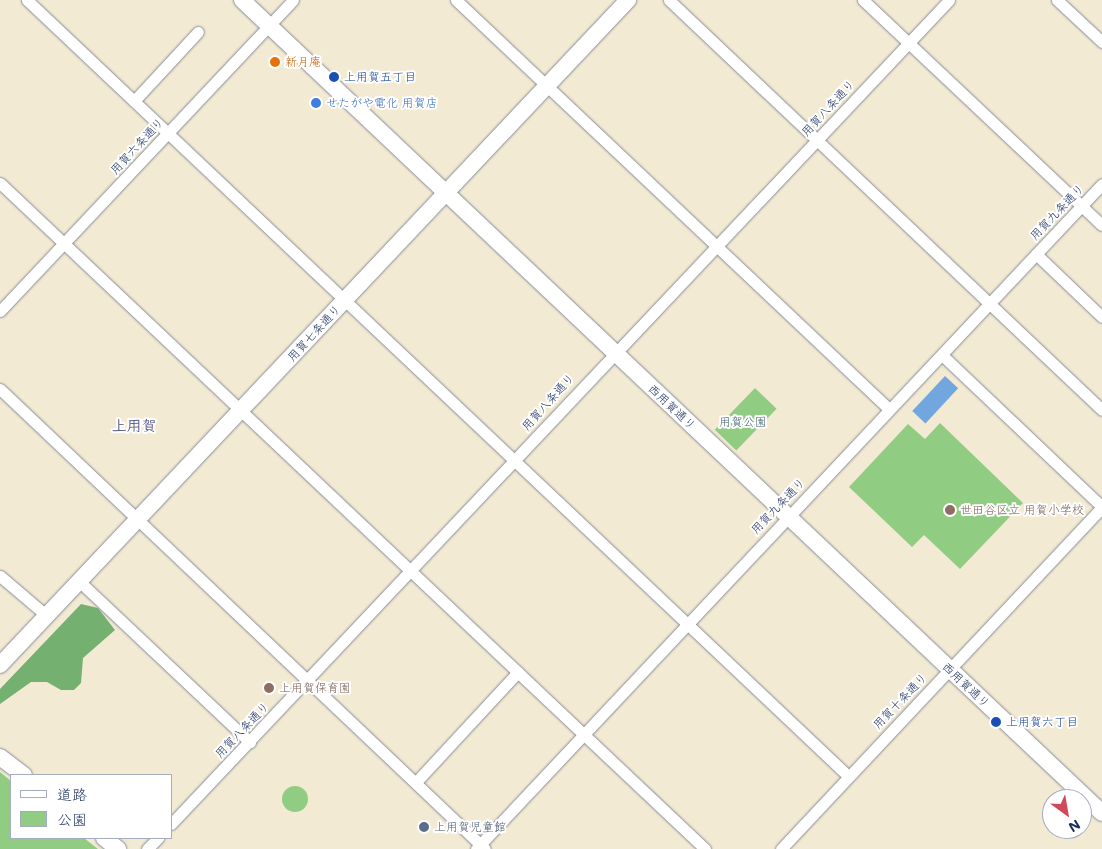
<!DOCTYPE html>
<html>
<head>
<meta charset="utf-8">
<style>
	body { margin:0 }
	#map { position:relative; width:1102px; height:849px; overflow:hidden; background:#f3ead3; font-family:Mali,"Klee One",sans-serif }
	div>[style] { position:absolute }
	.green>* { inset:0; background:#90cd82; transform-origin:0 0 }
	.round { border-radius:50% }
	.forest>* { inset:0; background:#74b070 }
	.water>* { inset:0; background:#72a6de; transform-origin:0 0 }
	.roads { filter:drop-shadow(0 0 1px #878c98) drop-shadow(0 0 1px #878c98) }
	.street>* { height:11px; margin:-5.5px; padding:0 5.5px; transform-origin:5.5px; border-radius:5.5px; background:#fff }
	.secondary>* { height:16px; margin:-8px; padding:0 8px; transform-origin:8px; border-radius:8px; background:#fff }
	.dots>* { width:14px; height:14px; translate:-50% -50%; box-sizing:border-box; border:2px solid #fff; border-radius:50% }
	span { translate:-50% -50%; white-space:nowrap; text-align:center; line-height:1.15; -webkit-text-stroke:4px #fff; paint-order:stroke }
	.food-label { font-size:12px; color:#c56008 }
	.left { translate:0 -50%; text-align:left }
	.transit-label { font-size:12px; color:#164399 }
	.shop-label { font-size:12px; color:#366cbe }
	.street-label { font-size:12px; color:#1b2f5e }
	.park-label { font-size:12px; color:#3e5e69 }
	.education-label { font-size:12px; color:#785e54 }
	.service-label { font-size:12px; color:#4e5e75 }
	.quarter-label { font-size:15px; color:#565b88; font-weight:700 }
	.legend { position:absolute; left:10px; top:774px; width:162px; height:65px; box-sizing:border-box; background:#fff; border:1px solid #a4acbf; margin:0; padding:6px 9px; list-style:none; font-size:15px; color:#1b2f5e }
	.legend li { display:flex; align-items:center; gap:10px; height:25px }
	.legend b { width:25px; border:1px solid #a4acbf }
	.north { position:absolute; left:1042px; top:789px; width:50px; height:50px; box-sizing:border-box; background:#fff; border:1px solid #a4acbf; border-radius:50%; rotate:148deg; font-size:14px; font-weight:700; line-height:20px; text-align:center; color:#1b2f5e }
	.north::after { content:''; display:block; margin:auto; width:18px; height:22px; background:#d1495b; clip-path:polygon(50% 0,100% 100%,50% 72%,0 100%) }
</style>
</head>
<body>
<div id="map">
	<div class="green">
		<i style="left:755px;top:388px;width:30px;height:58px;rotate:44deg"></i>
		<i style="clip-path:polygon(940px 423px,1023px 503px,960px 569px,924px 535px,912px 547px,849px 487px,908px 424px,925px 439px)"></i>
		<i style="clip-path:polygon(0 772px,11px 781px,11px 838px,84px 838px,98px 849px,0 849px)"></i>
		<i class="round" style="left:282px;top:786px;width:26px;height:26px"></i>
	</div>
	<div class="forest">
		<i style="clip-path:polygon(81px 604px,98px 608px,115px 630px,83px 658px,81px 683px,74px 690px,61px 690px,47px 682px,31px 682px,0 704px,0 689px)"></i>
	</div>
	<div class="water">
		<i style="left:945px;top:376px;width:18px;height:48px;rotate:43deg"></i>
	</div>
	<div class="roads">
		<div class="street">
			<i style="left:27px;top:0;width:1128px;rotate:43.38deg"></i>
			<i style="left:456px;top:0;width:596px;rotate:43.37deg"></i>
			<i style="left:669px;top:0;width:596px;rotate:43.44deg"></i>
			<i style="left:863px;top:0;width:328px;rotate:43.3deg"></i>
			<i style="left:1057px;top:0;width:62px;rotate:43deg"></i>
			<i style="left:134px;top:101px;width:94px;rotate:-47.2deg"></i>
			<i style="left:0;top:183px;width:970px;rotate:43.37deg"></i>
			<i style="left:1036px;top:254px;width:91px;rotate:43.7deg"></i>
			<i style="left:0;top:311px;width:427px;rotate:-46.7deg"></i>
			<i style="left:942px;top:355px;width:221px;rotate:43.5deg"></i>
			<i style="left:0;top:389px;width:668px;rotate:43.48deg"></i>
			<i style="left:0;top:576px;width:62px;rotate:40.4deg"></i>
			<i style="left:79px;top:581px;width:235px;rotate:43.3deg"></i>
			<i style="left:416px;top:782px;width:150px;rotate:-47.2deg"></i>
			<i style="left:171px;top:824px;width:1133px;rotate:-46.64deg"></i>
			<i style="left:147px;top:849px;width:16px;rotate:-45deg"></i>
			<i style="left:476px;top:849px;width:913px;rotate:-46.73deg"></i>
			<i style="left:781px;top:849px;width:469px;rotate:-46.8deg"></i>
		</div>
		<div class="secondary">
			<i style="left:242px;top:0;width:1183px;rotate:43.39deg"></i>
			<i style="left:0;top:665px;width:915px;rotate:-46.64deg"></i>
			<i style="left:0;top:757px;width:30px;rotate:37deg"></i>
			<i style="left:104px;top:838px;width:18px;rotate:38deg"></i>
		</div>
	</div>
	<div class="dots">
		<i style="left:275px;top:62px;background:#e8710a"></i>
		<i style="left:334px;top:77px;background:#1a4fb4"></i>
		<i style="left:316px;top:103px;background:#3f7fe0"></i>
		<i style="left:950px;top:510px;background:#8d6e63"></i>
		<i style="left:269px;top:688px;background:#8d6e63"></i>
		<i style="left:996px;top:722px;background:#1a4fb4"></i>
		<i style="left:424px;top:827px;background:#5c6f8a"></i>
	</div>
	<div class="food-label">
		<span class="left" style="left:285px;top:62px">新月庵</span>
	</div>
	<div class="transit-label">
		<span class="left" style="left:344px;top:77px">上用賀五丁目</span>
		<span class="left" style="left:1006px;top:722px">上用賀六丁目</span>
	</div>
	<div class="shop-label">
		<span class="left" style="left:326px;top:103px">せたがや電化 用賀店</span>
	</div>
	<div class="street-label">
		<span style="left:828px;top:108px;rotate:-47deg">用賀八条通り</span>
		<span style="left:137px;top:146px;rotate:-47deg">用賀六条通り</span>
		<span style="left:1057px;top:212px;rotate:-46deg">用賀九条通り</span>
		<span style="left:314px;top:333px;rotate:-47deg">用賀七条通り</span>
		<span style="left:548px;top:402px;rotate:-48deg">用賀八条通り</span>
		<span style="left:672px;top:407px;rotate:43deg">西用賀通り</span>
		<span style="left:778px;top:506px;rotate:-46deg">用賀九条通り</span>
		<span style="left:966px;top:685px;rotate:43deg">西用賀通り</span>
		<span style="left:900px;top:701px;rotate:-46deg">用賀十条通り</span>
		<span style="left:242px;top:730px;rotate:-46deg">用賀八条通り</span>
	</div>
	<div class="park-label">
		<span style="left:743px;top:422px">用賀公園</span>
	</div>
	<div class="education-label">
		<span class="left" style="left:960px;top:510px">世田谷区立 用賀小学校</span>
		<span class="left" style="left:279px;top:688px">上用賀保育園</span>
	</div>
	<div class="service-label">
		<span class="left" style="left:434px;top:827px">上用賀児童館</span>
	</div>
	<div class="quarter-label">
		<span style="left:134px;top:426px">上用賀</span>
	</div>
	<ul class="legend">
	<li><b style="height:6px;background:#fff"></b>道路</li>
	<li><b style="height:14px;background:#90cd82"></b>公園</li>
	</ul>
	<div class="north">N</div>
</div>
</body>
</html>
